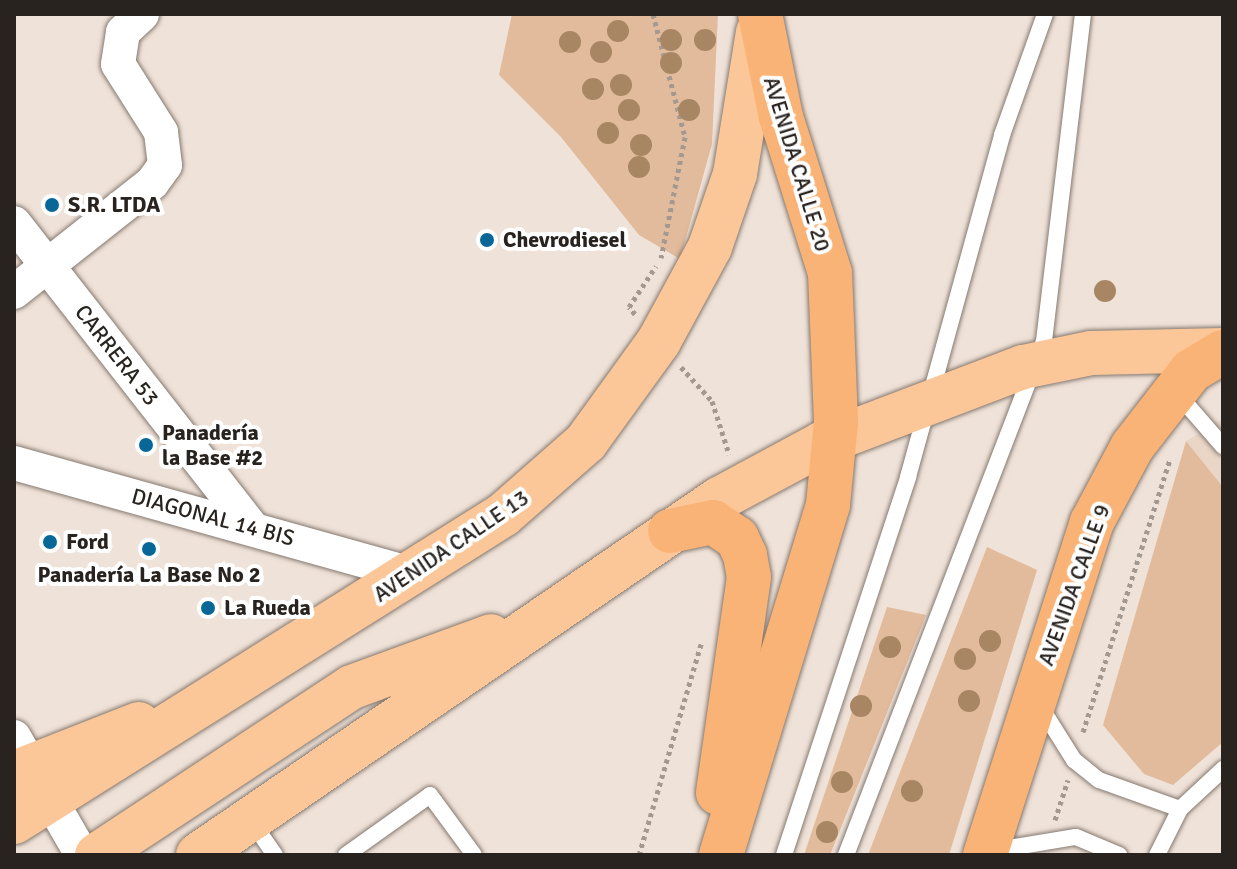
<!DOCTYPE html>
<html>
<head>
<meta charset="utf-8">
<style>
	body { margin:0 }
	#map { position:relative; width:1237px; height:869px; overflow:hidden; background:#efe2d8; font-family:Signika,sans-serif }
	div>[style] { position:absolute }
	.built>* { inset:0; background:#ead6c7 }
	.green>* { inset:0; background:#e2bb9c }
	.path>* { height:5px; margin-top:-2.5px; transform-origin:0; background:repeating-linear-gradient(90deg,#a39991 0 4px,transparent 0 8px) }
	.roads { filter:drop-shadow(0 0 2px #857970) drop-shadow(0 0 2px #857970) }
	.service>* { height:16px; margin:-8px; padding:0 8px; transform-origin:8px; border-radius:8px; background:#fff }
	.minor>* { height:34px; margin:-17px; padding:0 17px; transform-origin:17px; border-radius:17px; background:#fff }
	.primary>* { height:44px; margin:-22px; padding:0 22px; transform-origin:22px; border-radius:22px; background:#fbc698 }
	.trunk>* { height:44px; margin:-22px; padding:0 22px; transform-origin:22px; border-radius:22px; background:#fab376 }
	.trees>* { width:22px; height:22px; margin:-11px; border-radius:50%; background:#a88663 }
	.dots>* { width:22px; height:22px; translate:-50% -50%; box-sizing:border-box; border:4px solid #fff; border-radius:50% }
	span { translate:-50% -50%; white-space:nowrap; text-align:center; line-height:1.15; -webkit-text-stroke:8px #fff; paint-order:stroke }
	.street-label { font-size:22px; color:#28231f }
	.poi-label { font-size:22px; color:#28231f; font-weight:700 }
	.left { translate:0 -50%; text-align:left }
	.frame { position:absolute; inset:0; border:16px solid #28231f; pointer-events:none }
</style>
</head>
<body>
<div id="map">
	<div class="built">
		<i style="clip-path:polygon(1223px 419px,1223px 487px,1186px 441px)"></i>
	</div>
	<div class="green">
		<i style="clip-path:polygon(512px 14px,718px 14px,712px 144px,680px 259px,639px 235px,561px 137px,499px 75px)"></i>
		<i style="clip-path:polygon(1186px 441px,1223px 487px,1223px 742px,1173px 785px,1144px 774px,1103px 725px)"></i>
		<i style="clip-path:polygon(987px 547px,1037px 570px,949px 855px,868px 855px)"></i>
		<i style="clip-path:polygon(887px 607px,926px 615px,830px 855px,804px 855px)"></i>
	</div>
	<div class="path">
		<i style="left:653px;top:14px;width:127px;rotate:75.4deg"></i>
		<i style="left:685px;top:137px;width:123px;rotate:101.2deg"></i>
		<i style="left:635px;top:314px;width:9px;rotate:-131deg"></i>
		<i style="left:629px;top:307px;width:49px;rotate:-56.6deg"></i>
		<i style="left:681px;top:367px;width:46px;rotate:47.6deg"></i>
		<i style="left:712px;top:401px;width:56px;rotate:72.2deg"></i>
		<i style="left:1083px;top:732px;width:286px;rotate:-72.3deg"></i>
		<i style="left:1055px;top:820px;width:42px;rotate:-72deg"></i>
		<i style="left:639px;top:855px;width:223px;rotate:-73.6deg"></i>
	</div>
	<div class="roads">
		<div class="service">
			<i style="left:1176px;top:392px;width:72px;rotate:49deg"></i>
			<i style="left:1040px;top:706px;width:64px;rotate:57.8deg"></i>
			<i style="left:1074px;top:760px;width:32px;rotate:39deg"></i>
			<i style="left:1099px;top:780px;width:86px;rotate:19.7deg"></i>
			<i style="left:252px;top:822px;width:40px;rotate:55.1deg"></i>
			<i style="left:991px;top:851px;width:86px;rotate:-9.4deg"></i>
			<i style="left:1076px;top:837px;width:47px;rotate:22.7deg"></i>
			<i style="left:346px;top:855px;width:103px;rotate:-35.5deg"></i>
			<i style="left:430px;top:795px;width:74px;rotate:53.7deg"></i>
			<i style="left:784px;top:855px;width:398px;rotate:-71.8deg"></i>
			<i style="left:908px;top:477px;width:355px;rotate:-74.6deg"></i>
			<i style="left:1002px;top:135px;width:128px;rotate:-70.4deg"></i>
			<i style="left:846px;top:855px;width:551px;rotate:-68.93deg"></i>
			<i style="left:1044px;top:341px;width:329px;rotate:-83.2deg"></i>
			<i style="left:1157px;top:855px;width:51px;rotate:-63.4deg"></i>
			<i style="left:1180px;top:809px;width:59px;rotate:-42.9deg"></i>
		</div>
		<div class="minor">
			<i style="left:14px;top:223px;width:385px;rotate:52deg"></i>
			<i style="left:14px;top:292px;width:176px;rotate:-38.3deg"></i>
			<i style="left:152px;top:183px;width:22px;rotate:-54deg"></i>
			<i style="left:165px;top:165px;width:33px;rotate:-97deg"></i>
			<i style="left:161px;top:132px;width:80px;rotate:-122.3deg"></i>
			<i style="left:118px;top:64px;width:32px;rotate:-81deg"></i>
			<i style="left:123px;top:32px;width:26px;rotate:-43deg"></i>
			<i style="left:14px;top:463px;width:412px;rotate:15.6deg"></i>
			<i style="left:14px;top:737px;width:136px;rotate:60deg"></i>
		</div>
		<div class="primary">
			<i style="left:14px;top:773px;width:134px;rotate:-21.4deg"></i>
			<i style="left:14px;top:822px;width:577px;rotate:-32.12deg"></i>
			<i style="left:503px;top:515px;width:111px;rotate:-41.3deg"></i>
			<i style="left:586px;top:442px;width:125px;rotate:-54.1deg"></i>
			<i style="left:659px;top:341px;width:107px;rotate:-61.5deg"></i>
			<i style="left:710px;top:247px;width:77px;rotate:-71.1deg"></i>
			<i style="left:735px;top:174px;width:144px;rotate:-80.8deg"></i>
			<i style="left:97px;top:855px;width:305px;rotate:-33.4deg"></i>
			<i style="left:352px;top:687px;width:148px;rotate:-20.1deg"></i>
			<i style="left:198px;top:855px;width:631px;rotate:-34.34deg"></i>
			<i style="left:719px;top:499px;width:116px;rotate:-28.3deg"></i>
			<i style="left:821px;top:444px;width:216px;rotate:-20.9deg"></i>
			<i style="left:1023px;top:367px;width:69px;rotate:-11.6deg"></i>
			<i style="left:1091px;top:353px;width:132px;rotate:-1.3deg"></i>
		</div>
		<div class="trunk">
			<i style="left:670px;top:531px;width:44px;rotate:-11.8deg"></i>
			<i style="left:713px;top:522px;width:29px;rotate:34deg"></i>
			<i style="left:737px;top:538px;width:19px;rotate:65deg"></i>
			<i style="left:745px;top:555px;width:22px;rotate:80deg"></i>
			<i style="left:749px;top:577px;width:218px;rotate:98.2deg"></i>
			<i style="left:721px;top:855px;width:366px;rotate:-73deg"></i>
			<i style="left:828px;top:505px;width:83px;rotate:-84.5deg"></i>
			<i style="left:836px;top:422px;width:149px;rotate:-92.3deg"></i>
			<i style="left:830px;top:273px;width:164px;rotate:-107.4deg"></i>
			<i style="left:781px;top:117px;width:105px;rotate:-101.5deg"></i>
			<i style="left:985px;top:855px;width:350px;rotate:-72.2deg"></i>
			<i style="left:1092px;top:522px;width:85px;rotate:-61.9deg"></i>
			<i style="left:1132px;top:447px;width:96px;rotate:-52.2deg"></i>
			<i style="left:1191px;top:371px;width:37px;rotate:-31deg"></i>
		</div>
	</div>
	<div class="trees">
		<i style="left:618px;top:31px"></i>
		<i style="left:671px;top:40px"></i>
		<i style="left:705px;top:40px"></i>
		<i style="left:570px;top:42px"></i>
		<i style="left:601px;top:52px"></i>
		<i style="left:671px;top:63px"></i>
		<i style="left:621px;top:85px"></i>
		<i style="left:593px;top:89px"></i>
		<i style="left:629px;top:110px"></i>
		<i style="left:689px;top:110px"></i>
		<i style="left:608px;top:133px"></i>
		<i style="left:641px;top:145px"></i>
		<i style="left:639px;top:167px"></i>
		<i style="left:1105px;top:291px"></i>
		<i style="left:990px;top:641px"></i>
		<i style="left:890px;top:647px"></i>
		<i style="left:965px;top:659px"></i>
		<i style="left:969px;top:701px"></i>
		<i style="left:861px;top:706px"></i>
		<i style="left:842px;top:782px"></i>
		<i style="left:912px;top:791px"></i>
		<i style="left:827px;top:832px"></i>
	</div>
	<div class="dots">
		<i style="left:52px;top:205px;background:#086796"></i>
		<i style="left:487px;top:240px;background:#086796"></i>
		<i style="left:146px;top:445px;background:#086796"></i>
		<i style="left:50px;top:542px;background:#086796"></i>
		<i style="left:149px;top:549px;background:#086796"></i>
		<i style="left:208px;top:608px;background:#086796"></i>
	</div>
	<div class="street-label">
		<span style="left:797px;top:164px;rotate:73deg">AVENIDA CALLE 20</span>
		<span style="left:117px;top:355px;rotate:52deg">CARRERA 53</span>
		<span style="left:213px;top:517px;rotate:15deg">DIAGONAL 14 BIS</span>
		<span style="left:451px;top:546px;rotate:-34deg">AVENIDA CALLE 13</span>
		<span style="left:1074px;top:585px;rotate:-70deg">AVENIDA CALLE 9</span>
	</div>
	<div class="poi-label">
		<span class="left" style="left:68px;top:205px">S.R. LTDA</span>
		<span class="left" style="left:503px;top:240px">Chevrodiesel</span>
		<span class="left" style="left:162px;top:445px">Panadería<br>la Base #2</span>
		<span class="left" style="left:66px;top:542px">Ford</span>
		<span style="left:149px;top:575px">Panadería La Base No 2</span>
		<span class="left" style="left:224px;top:608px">La Rueda</span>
	</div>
	<div class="frame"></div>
</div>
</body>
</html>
